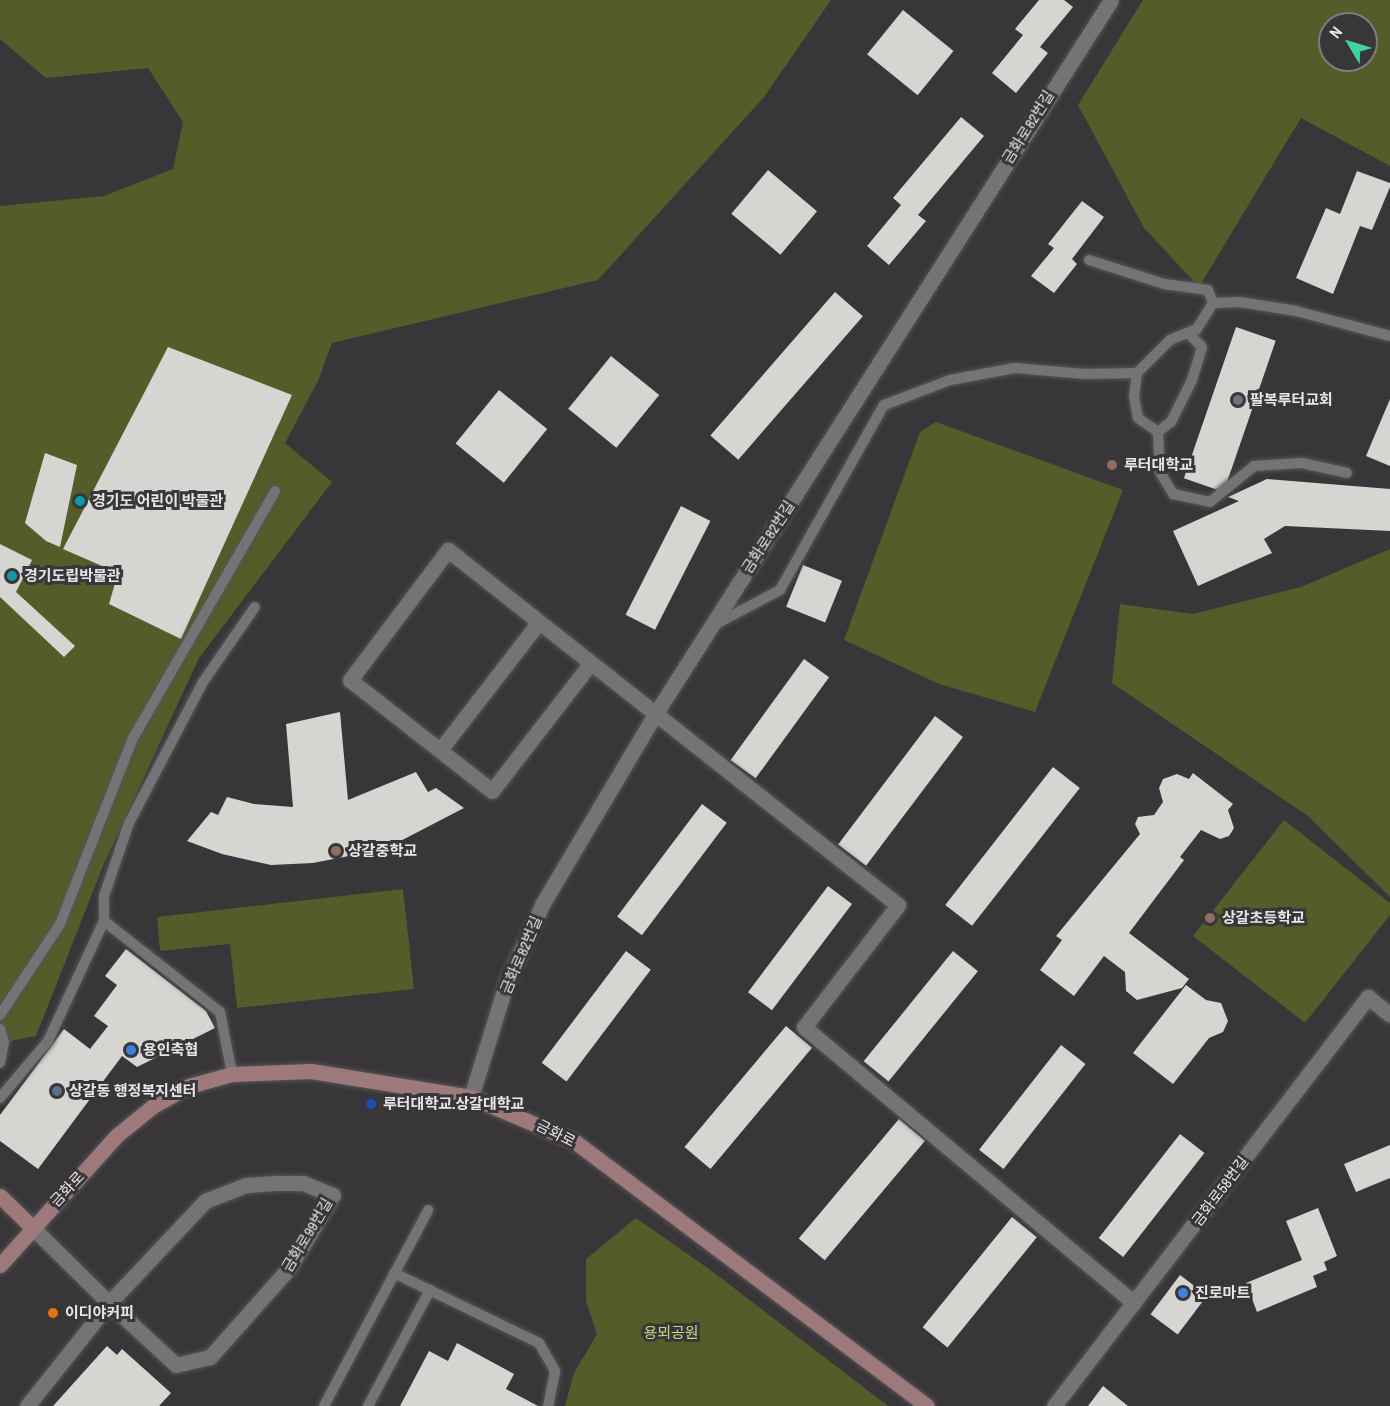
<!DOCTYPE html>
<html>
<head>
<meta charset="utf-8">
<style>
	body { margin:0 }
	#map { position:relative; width:1390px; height:1406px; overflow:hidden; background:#383638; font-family:"Archivo Narrow","Noto Sans KR",sans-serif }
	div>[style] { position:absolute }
	.green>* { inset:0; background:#525d29 }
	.building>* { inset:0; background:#d7d5d2; transform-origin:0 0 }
	.roads { filter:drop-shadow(0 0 2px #575557) drop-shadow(0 0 2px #575557) }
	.lane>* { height:10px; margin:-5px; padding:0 5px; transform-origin:5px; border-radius:5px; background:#767376 }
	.street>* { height:15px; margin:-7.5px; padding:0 7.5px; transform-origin:7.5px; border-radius:7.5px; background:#767376 }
	.secondary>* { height:15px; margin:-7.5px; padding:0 7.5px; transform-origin:7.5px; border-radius:7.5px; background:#9e797c }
	.dots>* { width:16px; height:16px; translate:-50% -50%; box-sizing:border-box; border:3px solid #383638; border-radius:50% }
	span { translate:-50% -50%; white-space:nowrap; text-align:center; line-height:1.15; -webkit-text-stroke:6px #383638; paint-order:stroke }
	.street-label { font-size:15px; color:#e7e5e7 }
	.poi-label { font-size:15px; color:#e7e5e7; font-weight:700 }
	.left { translate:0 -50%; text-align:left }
	.park-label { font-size:15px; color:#c5da7e }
	.north { position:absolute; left:1318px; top:12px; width:60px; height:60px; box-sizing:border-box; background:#383638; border:2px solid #7e7c7e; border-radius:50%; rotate:308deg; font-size:16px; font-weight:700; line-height:24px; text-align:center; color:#e7e5e7 }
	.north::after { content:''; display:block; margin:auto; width:21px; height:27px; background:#3cd4a3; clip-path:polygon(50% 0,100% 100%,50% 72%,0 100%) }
</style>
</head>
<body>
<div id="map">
	<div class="green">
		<i style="clip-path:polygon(0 0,831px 0,764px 97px,598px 280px,332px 343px,318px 381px,285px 443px,332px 482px,199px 658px,103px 866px,36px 1036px,0 1043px,0 206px,104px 196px,173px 169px,183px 122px,148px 68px,46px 78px,0 39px)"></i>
		<i style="clip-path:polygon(evenodd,1143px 0,1390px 0,1390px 166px,1301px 118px,1199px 287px,1144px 228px,1078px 105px,1143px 0,1330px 24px,1366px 24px,1366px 60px,1330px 60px,1330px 24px)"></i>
		<i style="clip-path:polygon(936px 422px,1123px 490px,1035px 712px,939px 684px,844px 640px,920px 432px)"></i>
		<i style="clip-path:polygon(1390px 549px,1390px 897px,1308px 816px,1112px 683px,1120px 604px,1193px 614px,1301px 587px)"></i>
		<i style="clip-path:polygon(1284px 820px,1390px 903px,1390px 915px,1305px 1023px,1193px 936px)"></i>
		<i style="clip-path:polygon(403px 889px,414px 989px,237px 1008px,230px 944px,160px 951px,157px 917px)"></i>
		<i style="clip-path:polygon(636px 1218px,709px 1269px,888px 1406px,565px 1406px,574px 1373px,597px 1334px,586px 1301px,586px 1259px)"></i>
	</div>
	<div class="building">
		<i style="clip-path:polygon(1039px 0,1064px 0,1073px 7px,1040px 47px,1048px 53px,1016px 93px,992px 73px,1023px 35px,1015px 29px)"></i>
		<i style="left:903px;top:10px;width:65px;height:57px;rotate:39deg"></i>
		<i style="clip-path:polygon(961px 117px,984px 136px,918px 215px,926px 221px,889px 265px,867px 246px,901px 205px,893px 198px)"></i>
		<i style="left:768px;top:170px;width:64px;height:57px;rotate:40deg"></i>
		<i style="clip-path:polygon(1357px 171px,1390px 183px,1390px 187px,1372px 230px,1360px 226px,1333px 294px,1296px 278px,1326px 208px,1340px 214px)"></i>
		<i style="clip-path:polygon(1082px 201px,1104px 217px,1072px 259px,1077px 264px,1054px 293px,1031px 276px,1054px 248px,1048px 244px)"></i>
		<i style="left:835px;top:292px;width:37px;height:190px;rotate:41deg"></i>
		<i style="left:1236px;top:327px;width:42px;height:160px;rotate:19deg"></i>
		<i style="clip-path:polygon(168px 347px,292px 395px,181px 639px,109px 604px,118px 573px,63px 549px)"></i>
		<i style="left:611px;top:356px;width:62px;height:68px;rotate:39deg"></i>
		<i style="left:499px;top:390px;width:62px;height:69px;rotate:39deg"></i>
		<i style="clip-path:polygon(1390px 399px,1390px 466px,1366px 456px)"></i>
		<i style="clip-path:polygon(45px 453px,77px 465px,60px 547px,46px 541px,25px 523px)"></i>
		<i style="clip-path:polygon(1267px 479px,1390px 489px,1390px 531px,1285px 526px,1264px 539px,1272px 553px,1198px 586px,1173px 531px,1239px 501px,1228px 497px)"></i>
		<i style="left:681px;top:506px;width:33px;height:122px;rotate:27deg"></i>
		<i style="clip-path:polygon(0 544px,32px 560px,16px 592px,75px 646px,64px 657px,0 597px)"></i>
		<i style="left:803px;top:565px;width:42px;height:45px;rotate:22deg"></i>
		<i style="left:804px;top:659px;width:31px;height:125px;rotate:36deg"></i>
		<i style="clip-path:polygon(340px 712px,348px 800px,416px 772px,428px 792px,436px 788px,464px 808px,385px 849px,313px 863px,271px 865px,222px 854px,187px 841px,211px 812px,218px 815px,227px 797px,254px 804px,293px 807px,286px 724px)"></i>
		<i style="left:935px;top:716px;width:35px;height:161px;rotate:37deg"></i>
		<i style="left:1053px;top:767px;width:34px;height:175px;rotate:38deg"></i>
		<i style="clip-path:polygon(1193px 773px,1233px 804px,1228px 810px,1234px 828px,1229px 836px,1220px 839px,1201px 830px,1180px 857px,1184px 860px,1129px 933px,1189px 979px,1182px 988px,1137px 1000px,1126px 991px,1125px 972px,1104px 956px,1074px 996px,1040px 970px,1062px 940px,1056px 936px,1140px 834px,1135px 824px,1138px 817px,1154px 815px,1163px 802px,1159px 788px,1163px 779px,1177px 774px,1189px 779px)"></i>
		<i style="left:702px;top:804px;width:31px;height:141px;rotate:37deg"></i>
		<i style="left:828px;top:886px;width:30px;height:133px;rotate:37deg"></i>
		<i style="clip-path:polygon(126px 949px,206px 1011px,215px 1028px,137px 1067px,122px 1056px,38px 1169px,0 1141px,0 1115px,64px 1029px,90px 1049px,108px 1026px,94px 1016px,117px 985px,105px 976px)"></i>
		<i style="left:626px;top:951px;width:31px;height:140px;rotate:37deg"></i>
		<i style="left:953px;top:951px;width:32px;height:142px;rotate:39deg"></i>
		<i style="clip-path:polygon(1186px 985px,1206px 1000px,1221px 1003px,1228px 1021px,1223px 1032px,1209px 1038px,1173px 1084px,1133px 1053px)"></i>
		<i style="left:786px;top:1026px;width:34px;height:158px;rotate:40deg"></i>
		<i style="left:1061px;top:1045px;width:31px;height:133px;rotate:38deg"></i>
		<i style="left:899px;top:1119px;width:34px;height:156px;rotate:40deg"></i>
		<i style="left:1180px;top:1134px;width:31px;height:132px;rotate:38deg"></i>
		<i style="clip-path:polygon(1390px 1145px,1390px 1178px,1356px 1192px,1344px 1164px)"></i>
		<i style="clip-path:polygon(1318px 1208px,1337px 1256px,1324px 1262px,1327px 1270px,1313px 1276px,1317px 1287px,1257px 1312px,1246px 1283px,1302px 1260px,1286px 1221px)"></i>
		<i style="left:1012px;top:1217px;width:32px;height:142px;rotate:39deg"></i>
		<i style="left:1180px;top:1275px;width:34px;height:49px;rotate:37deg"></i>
		<i style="clip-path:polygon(457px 1343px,514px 1374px,506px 1389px,538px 1406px,400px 1406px,429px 1351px,448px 1361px)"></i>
		<i style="clip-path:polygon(107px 1346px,117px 1355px,122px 1349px,171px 1393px,159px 1406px,53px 1406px)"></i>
		<i style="clip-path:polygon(1103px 1386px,1128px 1406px,1088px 1406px)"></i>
	</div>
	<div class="roads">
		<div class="lane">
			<i style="left:1089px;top:260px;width:79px;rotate:17.7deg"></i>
			<i style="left:1164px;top:284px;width:44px;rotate:7.8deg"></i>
			<i style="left:1208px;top:290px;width:14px;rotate:69deg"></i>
			<i style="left:1213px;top:303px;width:31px;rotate:122deg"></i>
			<i style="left:1197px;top:329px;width:29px;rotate:158deg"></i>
			<i style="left:1170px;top:340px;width:47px;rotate:135deg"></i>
			<i style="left:1213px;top:303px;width:27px;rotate:-2deg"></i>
			<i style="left:1240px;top:302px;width:57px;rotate:9.1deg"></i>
			<i style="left:1296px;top:311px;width:97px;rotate:14.9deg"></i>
			<i style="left:1158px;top:432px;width:16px;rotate:-38deg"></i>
			<i style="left:1171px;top:422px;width:47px;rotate:-63.4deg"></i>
			<i style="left:1192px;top:380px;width:34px;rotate:-73deg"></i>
			<i style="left:1202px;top:347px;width:18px;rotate:-135deg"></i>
			<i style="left:712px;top:626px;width:77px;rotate:-27.9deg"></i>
			<i style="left:780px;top:590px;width:212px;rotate:-60.7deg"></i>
			<i style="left:884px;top:405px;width:71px;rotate:-20.7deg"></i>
			<i style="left:950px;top:380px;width:66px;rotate:-10.5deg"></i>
			<i style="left:1015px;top:368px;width:70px;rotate:4.9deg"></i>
			<i style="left:1085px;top:374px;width:52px;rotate:-1.1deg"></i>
			<i style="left:1137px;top:373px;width:23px;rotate:97deg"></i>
			<i style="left:1134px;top:396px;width:22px;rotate:80deg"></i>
			<i style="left:1138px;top:418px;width:24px;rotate:35deg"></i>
			<i style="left:1158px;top:432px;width:40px;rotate:87.1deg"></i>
			<i style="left:1160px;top:472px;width:26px;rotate:59deg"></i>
			<i style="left:1173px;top:494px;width:38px;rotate:12deg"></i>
			<i style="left:1210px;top:502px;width:57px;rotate:-39.3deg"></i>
			<i style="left:1254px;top:466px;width:48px;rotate:-3.6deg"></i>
			<i style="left:1302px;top:463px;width:46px;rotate:12.5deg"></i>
			<i style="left:104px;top:921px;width:147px;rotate:38.1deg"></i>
			<i style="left:220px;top:1012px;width:63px;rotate:79deg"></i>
			<i style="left:0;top:1015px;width:109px;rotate:-56.6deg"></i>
			<i style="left:60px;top:924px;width:198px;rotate:-68.6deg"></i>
			<i style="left:132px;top:740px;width:287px;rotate:-60.1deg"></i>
			<i style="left:0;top:1029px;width:14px;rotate:73deg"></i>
			<i style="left:4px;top:1042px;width:21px;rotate:101deg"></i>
			<i style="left:0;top:1098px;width:75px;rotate:-49.9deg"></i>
			<i style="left:48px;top:1041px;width:132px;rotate:-65deg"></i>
			<i style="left:104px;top:921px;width:25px;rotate:-90deg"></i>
			<i style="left:104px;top:896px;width:77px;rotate:-71.1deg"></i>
			<i style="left:129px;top:823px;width:159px;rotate:-62.3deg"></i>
			<i style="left:203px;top:682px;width:91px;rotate:-55.3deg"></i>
			<i style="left:394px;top:1273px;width:161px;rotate:25.8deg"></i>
			<i style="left:539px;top:1343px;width:32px;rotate:60deg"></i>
			<i style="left:555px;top:1371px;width:36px;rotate:101deg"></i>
			<i style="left:324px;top:1406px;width:222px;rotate:-62deg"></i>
			<i style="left:368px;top:1406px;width:132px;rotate:-61.9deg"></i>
		</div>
		<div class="street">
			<i style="left:590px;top:664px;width:160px;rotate:127.7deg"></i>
			<i style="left:492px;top:791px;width:180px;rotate:-142deg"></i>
			<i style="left:350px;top:680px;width:163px;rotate:-53deg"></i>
			<i style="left:448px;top:550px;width:573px;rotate:38.27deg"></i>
			<i style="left:898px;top:905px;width:154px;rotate:127.6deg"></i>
			<i style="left:804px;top:1027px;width:430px;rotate:39.9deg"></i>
			<i style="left:440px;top:750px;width:160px;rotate:-52.3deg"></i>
			<i style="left:471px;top:1097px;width:121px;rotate:-72.8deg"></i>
			<i style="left:507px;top:981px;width:86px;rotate:-65.2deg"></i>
			<i style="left:543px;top:903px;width:217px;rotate:-59.3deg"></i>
			<i style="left:654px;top:716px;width:849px;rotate:-57.45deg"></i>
			<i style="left:27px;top:1406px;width:132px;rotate:-51.5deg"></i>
			<i style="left:109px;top:1303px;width:140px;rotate:-46.7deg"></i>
			<i style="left:205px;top:1201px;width:44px;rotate:-21.3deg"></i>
			<i style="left:246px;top:1185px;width:32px;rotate:-4deg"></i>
			<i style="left:278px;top:1183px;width:25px"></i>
			<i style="left:303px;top:1183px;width:32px;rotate:22deg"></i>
			<i style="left:333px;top:1195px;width:85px;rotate:121.1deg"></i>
			<i style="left:289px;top:1268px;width:119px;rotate:131.6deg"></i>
			<i style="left:210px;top:1357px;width:35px;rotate:167deg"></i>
			<i style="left:176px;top:1365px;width:91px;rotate:-137.2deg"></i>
			<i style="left:109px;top:1303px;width:108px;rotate:-135.4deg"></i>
			<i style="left:1054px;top:1406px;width:516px;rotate:-52.49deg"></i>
			<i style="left:1368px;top:997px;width:28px;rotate:39deg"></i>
		</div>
		<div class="secondary">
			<i style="left:0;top:1196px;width:45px;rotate:44.1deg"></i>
			<i style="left:0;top:1265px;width:173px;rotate:-48deg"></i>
			<i style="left:116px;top:1136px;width:48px;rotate:-39deg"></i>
			<i style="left:153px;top:1106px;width:41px;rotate:-29.1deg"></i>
			<i style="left:189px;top:1086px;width:45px;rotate:-15.6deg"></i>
			<i style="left:232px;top:1074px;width:79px;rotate:-2.2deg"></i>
			<i style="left:311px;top:1071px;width:162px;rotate:9.2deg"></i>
			<i style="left:471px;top:1097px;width:112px;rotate:23.1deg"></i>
			<i style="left:574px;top:1141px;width:441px;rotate:36.9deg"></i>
		</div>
	</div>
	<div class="dots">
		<i style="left:1238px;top:400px;background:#6b7280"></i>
		<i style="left:1112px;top:465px;background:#8d6e63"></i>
		<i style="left:80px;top:501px;background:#0f9aa8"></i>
		<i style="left:12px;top:576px;background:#0f9aa8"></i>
		<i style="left:336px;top:851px;background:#8d6e63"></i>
		<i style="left:1210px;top:918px;background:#8d6e63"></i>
		<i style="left:131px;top:1050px;background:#3f7fe0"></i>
		<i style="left:57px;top:1091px;background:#5c6f8a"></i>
		<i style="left:371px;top:1104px;background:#1a4fb4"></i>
		<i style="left:1183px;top:1293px;background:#3f7fe0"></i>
		<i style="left:53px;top:1313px;background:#e8710a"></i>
	</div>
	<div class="street-label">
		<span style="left:1028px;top:127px;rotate:-58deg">금화로82번길</span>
		<span style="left:768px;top:537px;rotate:-57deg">금화로82번길</span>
		<span style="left:521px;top:955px;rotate:-67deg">금화로82번길</span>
		<span style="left:556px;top:1133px;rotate:27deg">금화로</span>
		<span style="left:67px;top:1189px;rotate:-47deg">금화로</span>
		<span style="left:1220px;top:1191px;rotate:-53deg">금화로58번길</span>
		<span style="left:307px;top:1235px;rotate:-59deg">금화로99번길</span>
	</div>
	<div class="poi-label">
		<span class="left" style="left:1250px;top:400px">팔복루터교회</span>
		<span class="left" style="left:1124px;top:465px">루터대학교</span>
		<span class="left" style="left:92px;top:501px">경기도 어린이 박물관</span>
		<span class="left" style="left:24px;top:576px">경기도립박물관</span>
		<span class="left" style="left:348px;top:851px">상갈중학교</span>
		<span class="left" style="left:1222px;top:918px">상갈초등학교</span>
		<span class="left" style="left:143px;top:1050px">용인축협</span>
		<span class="left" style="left:69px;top:1091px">상갈동 행정복지센터</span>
		<span class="left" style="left:383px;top:1104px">루터대학교.상갈대학교</span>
		<span class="left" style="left:1195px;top:1293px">진로마트</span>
		<span class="left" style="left:65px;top:1313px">이디야커피</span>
	</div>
	<div class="park-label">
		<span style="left:671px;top:1333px">용뫼공원</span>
	</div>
	<div class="north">N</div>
</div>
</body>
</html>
